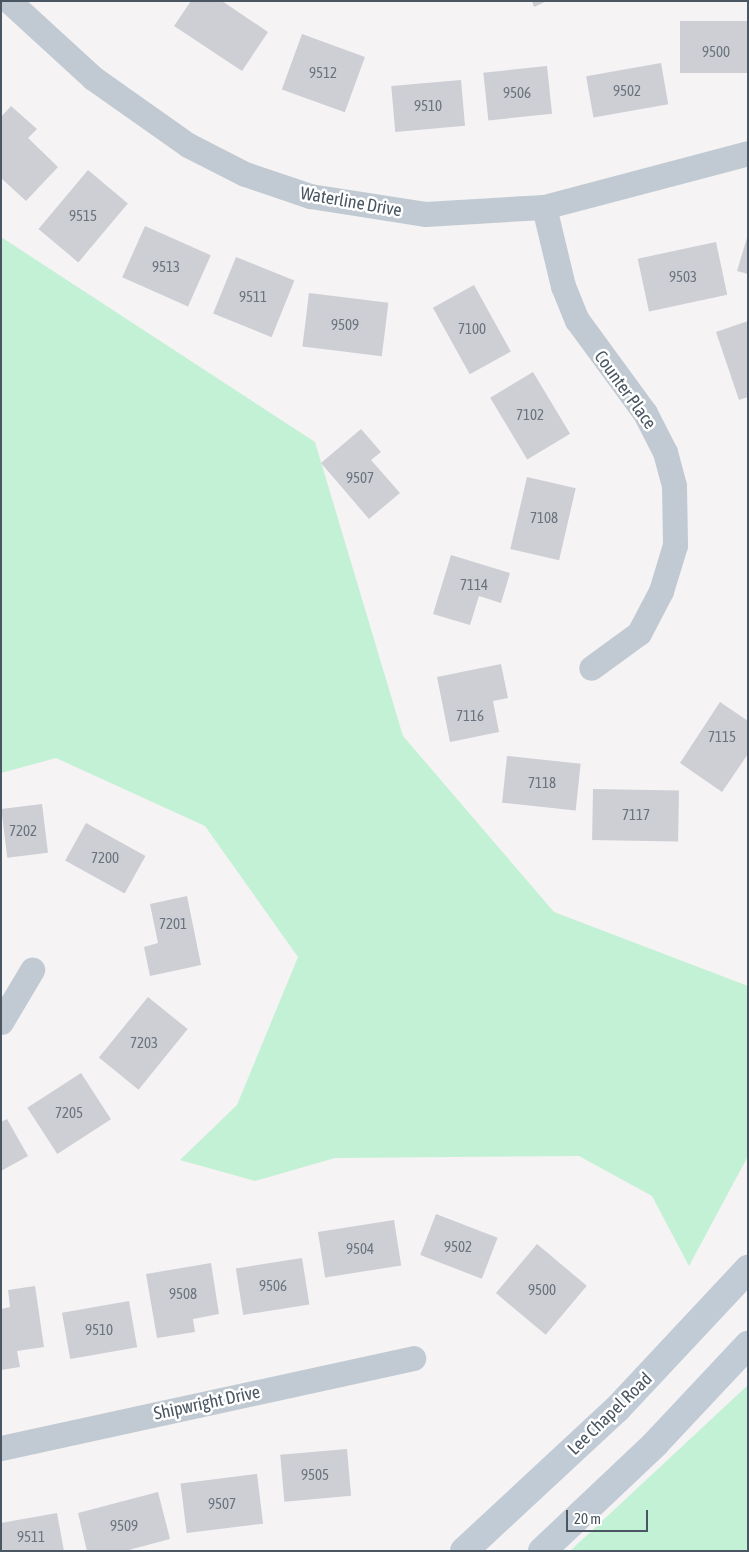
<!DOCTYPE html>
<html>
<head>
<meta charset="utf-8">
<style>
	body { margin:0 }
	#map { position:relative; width:749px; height:1552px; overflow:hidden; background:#f5f3f3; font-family:"Asap Condensed",sans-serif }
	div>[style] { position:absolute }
	.green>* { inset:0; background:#c3f1d5 }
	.building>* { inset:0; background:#cdcfd5; transform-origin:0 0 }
	.street>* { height:25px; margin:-12.5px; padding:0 12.5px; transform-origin:12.5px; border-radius:12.5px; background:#c1cad2 }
	.secondary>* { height:28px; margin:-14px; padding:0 14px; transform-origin:14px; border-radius:14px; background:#c1cbd6 }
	span { translate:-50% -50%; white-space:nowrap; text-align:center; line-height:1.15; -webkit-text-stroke:5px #fff; paint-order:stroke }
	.number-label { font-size:15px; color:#6b747e }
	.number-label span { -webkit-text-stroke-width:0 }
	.street-label { font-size:18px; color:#4a5661 }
	.frame { position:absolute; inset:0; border:2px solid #4a5661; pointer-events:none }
	.scale { position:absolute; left:566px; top:1510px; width:82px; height:22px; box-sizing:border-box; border:2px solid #4a5661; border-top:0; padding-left:6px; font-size:15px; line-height:18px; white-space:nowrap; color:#4a5661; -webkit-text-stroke:4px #fff; paint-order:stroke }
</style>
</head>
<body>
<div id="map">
	<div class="green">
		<i style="clip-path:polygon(1px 237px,315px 442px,403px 736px,554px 912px,748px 986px,748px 1156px,689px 1266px,652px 1196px,579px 1156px,335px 1158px,255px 1181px,180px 1160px,237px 1105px,298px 957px,205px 826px,56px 758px,1px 773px)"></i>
		<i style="clip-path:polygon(748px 1385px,748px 1551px,570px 1551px)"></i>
	</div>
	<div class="building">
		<i style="clip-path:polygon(191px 1px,222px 1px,268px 32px,242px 71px,174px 26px)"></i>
		<i style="clip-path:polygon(532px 1px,547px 1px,534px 7px)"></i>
		<i style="left:748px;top:21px;width:52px;height:68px;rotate:90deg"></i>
		<i style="left:302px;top:34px;width:67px;height:59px;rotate:20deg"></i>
		<i style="left:661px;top:63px;width:42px;height:76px;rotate:80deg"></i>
		<i style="left:547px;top:66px;width:48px;height:64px;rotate:84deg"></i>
		<i style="left:461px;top:80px;width:46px;height:70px;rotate:85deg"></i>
		<i style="clip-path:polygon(11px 106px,37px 129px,28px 138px,58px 167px,26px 201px,1px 178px,1px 117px)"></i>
		<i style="left:88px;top:170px;width:52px;height:77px;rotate:40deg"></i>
		<i style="left:145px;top:226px;width:72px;height:56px;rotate:24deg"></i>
		<i style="clip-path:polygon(747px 238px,748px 238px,748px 274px,737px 271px)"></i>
		<i style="left:716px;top:242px;width:54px;height:80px;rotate:78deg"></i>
		<i style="left:236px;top:257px;width:63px;height:61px;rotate:22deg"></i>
		<i style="left:474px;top:285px;width:76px;height:47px;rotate:61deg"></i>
		<i style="left:309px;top:293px;width:80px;height:54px;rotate:7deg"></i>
		<i style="clip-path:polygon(748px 321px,748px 397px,739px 400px,716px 332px)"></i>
		<i style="left:533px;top:372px;width:72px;height:50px;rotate:59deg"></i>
		<i style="clip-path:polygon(361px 429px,381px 452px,371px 460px,400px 493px,369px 519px,321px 463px)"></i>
		<i style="left:527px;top:477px;width:50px;height:74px;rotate:13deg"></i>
		<i style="clip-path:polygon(451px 555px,510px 573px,501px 603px,479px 596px,470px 625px,433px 614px)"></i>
		<i style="clip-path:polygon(501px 664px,508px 698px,493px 701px,499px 732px,450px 742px,437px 677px)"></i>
		<i style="clip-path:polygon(720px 702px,748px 721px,748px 754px,722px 792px,680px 763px)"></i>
		<i style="left:507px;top:756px;width:74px;height:47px;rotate:6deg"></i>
		<i style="left:593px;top:789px;width:86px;height:51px;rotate:1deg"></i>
		<i style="left:42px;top:804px;width:49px;height:41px;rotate:83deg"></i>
		<i style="left:86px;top:823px;width:68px;height:43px;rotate:29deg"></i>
		<i style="clip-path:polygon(187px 896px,201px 965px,150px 976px,144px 947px,158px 943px,150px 904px)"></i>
		<i style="left:148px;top:997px;width:51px;height:78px;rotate:39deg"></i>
		<i style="left:81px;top:1073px;width:55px;height:64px;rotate:57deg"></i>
		<i style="clip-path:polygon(7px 1119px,28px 1156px,1px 1171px,1px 1122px)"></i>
		<i style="left:436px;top:1214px;width:66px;height:44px;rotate:21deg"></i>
		<i style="left:394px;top:1220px;width:46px;height:77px;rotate:81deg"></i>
		<i style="left:537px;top:1244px;width:65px;height:64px;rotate:40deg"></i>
		<i style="left:302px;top:1258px;width:47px;height:67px;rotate:81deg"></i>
		<i style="clip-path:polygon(211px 1263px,219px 1314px,193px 1319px,195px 1332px,157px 1338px,146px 1274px)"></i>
		<i style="clip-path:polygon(35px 1286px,44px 1347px,17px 1351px,20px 1367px,1px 1370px,1px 1309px,10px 1307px,8px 1290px)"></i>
		<i style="left:129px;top:1301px;width:47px;height:68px;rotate:80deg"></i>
		<i style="left:347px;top:1449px;width:47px;height:67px;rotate:85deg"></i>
		<i style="left:257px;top:1474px;width:50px;height:77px;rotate:83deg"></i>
		<i style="clip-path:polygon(158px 1492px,170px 1539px,125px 1551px,87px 1551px,78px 1513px)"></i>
		<i style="clip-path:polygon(57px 1513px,64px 1551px,1px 1551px,1px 1523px)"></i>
	</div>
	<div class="street">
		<i style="left:9px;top:1px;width:114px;rotate:42.5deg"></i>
		<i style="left:93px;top:78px;width:116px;rotate:35.2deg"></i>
		<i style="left:188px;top:145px;width:64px;rotate:27deg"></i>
		<i style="left:245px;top:174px;width:69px;rotate:18.7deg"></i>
		<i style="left:310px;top:196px;width:116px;rotate:8.9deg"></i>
		<i style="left:425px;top:214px;width:119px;rotate:-3.4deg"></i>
		<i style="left:544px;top:207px;width:211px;rotate:-14.8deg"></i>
		<i style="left:544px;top:207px;width:81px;rotate:76.5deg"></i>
		<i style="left:563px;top:286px;width:37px;rotate:68deg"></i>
		<i style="left:577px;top:320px;width:115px;rotate:53.8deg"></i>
		<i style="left:645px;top:413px;width:44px;rotate:62.9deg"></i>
		<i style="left:665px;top:452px;width:35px;rotate:75deg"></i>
		<i style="left:674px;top:486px;width:59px;rotate:89deg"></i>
		<i style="left:675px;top:545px;width:48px;rotate:106.9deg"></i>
		<i style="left:661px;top:591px;width:47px;rotate:117.6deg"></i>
		<i style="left:639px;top:633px;width:59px;rotate:143.9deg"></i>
		<i style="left:1px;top:1022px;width:61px;rotate:-59.2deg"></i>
		<i style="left:1px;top:1448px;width:422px;rotate:-12.3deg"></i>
	</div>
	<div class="secondary">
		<i style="left:464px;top:1551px;width:209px;rotate:-42.9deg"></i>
		<i style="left:617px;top:1409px;width:192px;rotate:-46.9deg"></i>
		<i style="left:542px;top:1551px;width:156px;rotate:-43.4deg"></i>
		<i style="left:655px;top:1444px;width:136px;rotate:-46.8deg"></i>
	</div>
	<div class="number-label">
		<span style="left:716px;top:52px">9500</span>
		<span style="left:323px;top:73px">9512</span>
		<span style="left:627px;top:91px">9502</span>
		<span style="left:517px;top:93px">9506</span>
		<span style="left:428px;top:106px">9510</span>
		<span style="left:83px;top:216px">9515</span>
		<span style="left:166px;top:267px">9513</span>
		<span style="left:683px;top:277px">9503</span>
		<span style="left:253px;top:297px">9511</span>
		<span style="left:345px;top:325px">9509</span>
		<span style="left:472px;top:329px">7100</span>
		<span style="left:530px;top:415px">7102</span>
		<span style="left:360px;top:478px">9507</span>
		<span style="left:544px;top:518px">7108</span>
		<span style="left:474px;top:585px">7114</span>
		<span style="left:470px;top:716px">7116</span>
		<span style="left:722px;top:737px">7115</span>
		<span style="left:542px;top:783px">7118</span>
		<span style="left:636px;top:815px">7117</span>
		<span style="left:23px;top:831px">7202</span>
		<span style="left:105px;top:858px">7200</span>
		<span style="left:173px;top:924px">7201</span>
		<span style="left:144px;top:1043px">7203</span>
		<span style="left:69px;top:1113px">7205</span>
		<span style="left:458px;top:1247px">9502</span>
		<span style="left:360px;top:1249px">9504</span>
		<span style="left:273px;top:1286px">9506</span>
		<span style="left:542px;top:1290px">9500</span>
		<span style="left:183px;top:1294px">9508</span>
		<span style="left:99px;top:1330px">9510</span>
		<span style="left:315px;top:1475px">9505</span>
		<span style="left:222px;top:1504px">9507</span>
		<span style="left:124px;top:1526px">9509</span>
		<span style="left:31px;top:1537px">9511</span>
	</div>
	<div class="street-label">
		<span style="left:351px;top:202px;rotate:10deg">Waterline Drive</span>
		<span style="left:625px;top:390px;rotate:54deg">Counter Place</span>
		<span style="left:207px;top:1403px;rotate:-12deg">Shipwright Drive</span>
		<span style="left:610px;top:1414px;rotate:-44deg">Lee Chapel Road</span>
	</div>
	<div class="frame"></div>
	<div class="scale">20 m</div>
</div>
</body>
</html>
